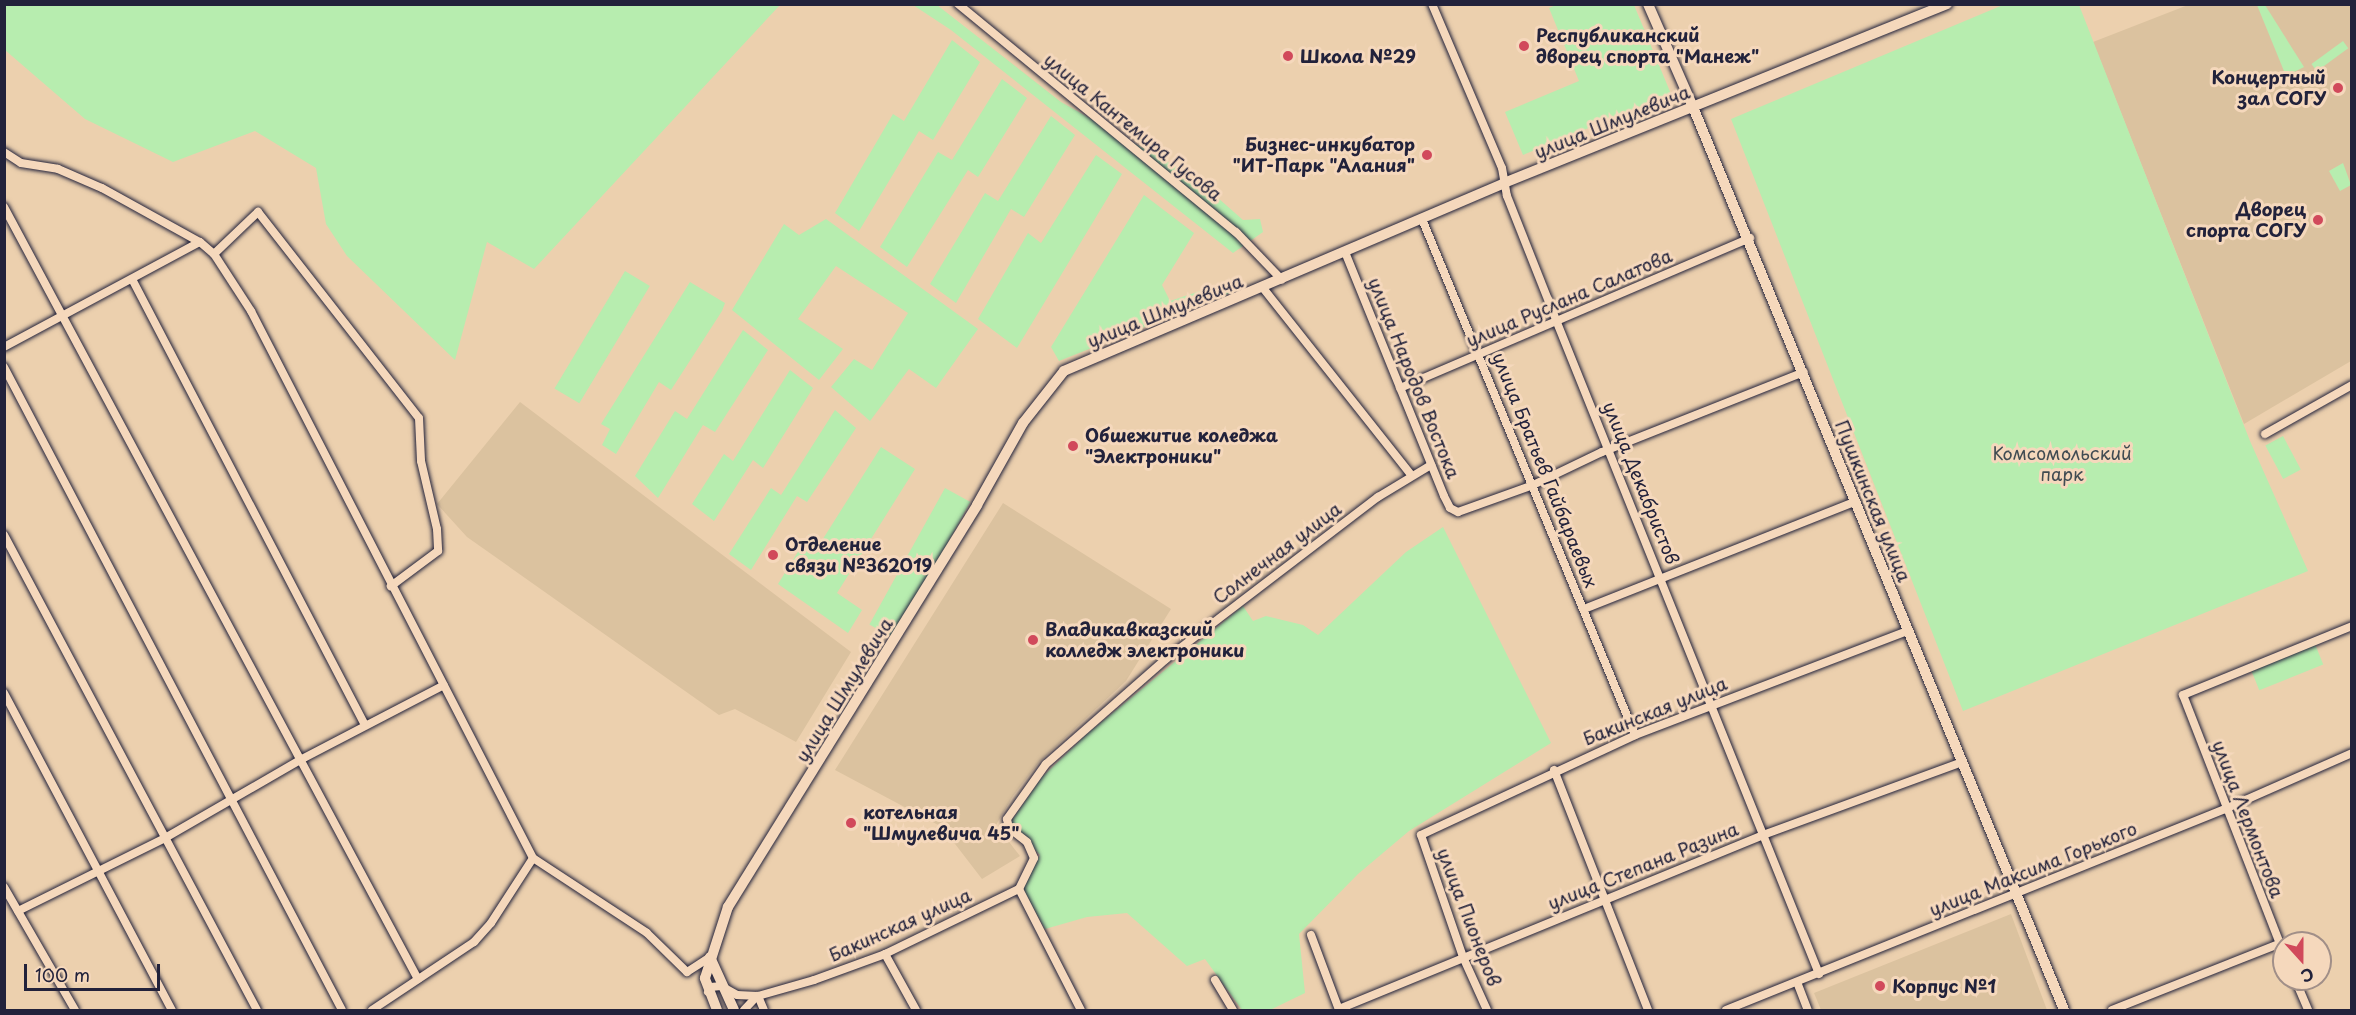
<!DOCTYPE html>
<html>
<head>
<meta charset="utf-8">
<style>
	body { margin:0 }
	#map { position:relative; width:2356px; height:1015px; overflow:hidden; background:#ecd0ae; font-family:"Playpen Sans",sans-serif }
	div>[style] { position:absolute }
	.built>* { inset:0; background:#dbc29f }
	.green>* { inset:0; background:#b7edaf; transform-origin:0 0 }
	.roads { filter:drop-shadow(0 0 2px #22223b) drop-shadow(0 0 2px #22223b) }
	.minor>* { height:8px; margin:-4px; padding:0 4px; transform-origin:4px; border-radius:4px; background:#f5d8bc }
	.tertiary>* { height:10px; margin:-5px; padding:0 5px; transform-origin:5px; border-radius:5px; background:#f5d8bc }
	.secondary>* { height:10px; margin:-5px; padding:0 5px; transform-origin:5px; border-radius:5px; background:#f5d8bc }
	.dots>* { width:16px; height:16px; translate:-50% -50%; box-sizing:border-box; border:3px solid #f5d8bc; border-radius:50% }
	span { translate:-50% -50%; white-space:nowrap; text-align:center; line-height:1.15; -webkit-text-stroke:6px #f5d8bc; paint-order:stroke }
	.poi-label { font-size:18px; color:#22223b; font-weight:700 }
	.left { translate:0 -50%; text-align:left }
	.right { translate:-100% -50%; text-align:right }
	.street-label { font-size:18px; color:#22223b }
	.park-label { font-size:18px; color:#404b52 }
	.frame { position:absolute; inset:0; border:6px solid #22223b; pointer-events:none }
	.north { position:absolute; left:2272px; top:931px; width:60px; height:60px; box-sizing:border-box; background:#f5d8bc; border:2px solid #a18f88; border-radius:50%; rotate:159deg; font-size:16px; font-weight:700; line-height:24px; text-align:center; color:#22223b }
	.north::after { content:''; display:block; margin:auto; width:21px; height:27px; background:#d1495b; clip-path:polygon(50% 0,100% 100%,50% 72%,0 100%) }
	.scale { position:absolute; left:24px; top:964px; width:136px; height:27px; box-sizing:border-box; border:3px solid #22223b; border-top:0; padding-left:8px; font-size:18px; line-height:21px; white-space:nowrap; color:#22223b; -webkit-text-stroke:4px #f5d8bc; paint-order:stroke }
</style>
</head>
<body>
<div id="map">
	<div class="built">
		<i style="clip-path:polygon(2188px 5px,2351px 5px,2351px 361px,2244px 424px,2093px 42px)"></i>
		<i style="clip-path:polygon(520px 402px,851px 652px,796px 742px,735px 709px,719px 715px,467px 537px,437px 504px)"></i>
		<i style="clip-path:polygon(1003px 503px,1171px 609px,1126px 681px,1039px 762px,1013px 796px,996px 825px,1020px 856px,982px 879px,942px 827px,835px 770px)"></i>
		<i style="clip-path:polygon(2011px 914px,2047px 1010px,1821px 1010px,1814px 993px)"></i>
	</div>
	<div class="green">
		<i style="clip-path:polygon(5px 4px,780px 4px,780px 5px,534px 269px,487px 242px,455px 360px,347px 256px,326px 224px,316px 168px,255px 131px,173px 162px,85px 119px,5px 50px)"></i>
		<i style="clip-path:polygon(1558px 4px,1634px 5px,1671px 94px,1523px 155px,1505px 112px,1579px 81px,1549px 8px)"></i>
		<i style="clip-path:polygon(913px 5px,937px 5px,1061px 102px,1193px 176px,1243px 220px,1260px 219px,1263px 232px,1233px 253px,951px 30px)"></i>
		<i style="clip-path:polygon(2003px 5px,2079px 5px,2250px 441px,2308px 571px,1963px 711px,1731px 119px)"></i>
		<i style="clip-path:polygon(2257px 5px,2265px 5px,2304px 67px,2286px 76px)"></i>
		<i style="clip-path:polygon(952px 40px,980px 62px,933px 140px,919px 131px,859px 231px,835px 213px,893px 114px,904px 121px)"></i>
		<i style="left:2343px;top:41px;width:9px;height:39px;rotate:54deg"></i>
		<i style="clip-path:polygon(1002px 79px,1027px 98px,978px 177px,968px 170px,907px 267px,880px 247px,938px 152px,952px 160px)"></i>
		<i style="clip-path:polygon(1051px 116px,1075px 135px,1024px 217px,1011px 209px,956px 303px,930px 284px,985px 193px,998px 201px)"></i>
		<i style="clip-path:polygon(1096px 155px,1122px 174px,1017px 348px,978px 319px,1028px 233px,1041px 243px)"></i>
		<i style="clip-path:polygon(2343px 163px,2351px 185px,2340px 191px,2329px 171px)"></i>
		<i style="clip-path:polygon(1144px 195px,1194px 233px,1162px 285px,1170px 301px,1236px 279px,1240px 289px,1059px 361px,1051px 347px)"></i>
		<i style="clip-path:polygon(826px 219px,978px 329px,936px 388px,909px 369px,870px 421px,831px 387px,854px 359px,872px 370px,908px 313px,836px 266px,798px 319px,843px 349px,819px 380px,732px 310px,784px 224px,799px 235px)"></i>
		<i style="left:625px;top:271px;width:29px;height:137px;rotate:31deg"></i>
		<i style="clip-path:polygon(690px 282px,725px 303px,722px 311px,671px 390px,659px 382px,616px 454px,602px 445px,610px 429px,601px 424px)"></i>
		<i style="clip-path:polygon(743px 330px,768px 350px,715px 432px,703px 425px,658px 498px,635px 476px,675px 411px,687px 419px)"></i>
		<i style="clip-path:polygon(790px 370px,813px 388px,763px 468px,753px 460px,714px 521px,692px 504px,724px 454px,733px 461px)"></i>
		<i style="clip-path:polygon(835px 410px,856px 428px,807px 502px,797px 496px,751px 570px,729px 554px,771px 488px,781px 495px)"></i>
		<i style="left:2283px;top:436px;width:38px;height:20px;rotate:62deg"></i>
		<i style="clip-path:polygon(881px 447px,915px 469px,837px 593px,862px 610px,848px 633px,778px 584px,809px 534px,821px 542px)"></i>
		<i style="left:945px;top:488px;width:29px;height:156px;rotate:29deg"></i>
		<i style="clip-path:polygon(1443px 527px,1551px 743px,1409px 831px,1358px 874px,1299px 934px,1305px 993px,1270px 1010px,1242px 1010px,1205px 959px,1187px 966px,1127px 913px,1087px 917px,1045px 929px,1023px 889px,1040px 855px,1010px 823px,1042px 777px,1087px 734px,1243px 606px,1253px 621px,1266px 616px,1303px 625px,1318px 635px,1406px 552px)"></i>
		<i style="left:2315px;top:644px;width:22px;height:69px;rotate:68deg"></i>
	</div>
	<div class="roads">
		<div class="minor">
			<i style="left:958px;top:4px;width:360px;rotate:39.4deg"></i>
			<i style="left:1236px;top:232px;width:66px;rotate:46.2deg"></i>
			<i style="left:1432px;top:4px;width:178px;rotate:66.9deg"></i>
			<i style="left:1502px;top:168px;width:28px;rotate:80deg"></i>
			<i style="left:1507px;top:196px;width:133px;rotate:68.4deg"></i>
			<i style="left:1556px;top:320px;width:705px;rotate:68.09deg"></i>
			<i style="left:4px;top:152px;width:20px;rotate:33deg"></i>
			<i style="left:21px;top:163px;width:37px;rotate:9deg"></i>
			<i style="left:58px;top:169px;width:48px;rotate:23.4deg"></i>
			<i style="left:102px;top:188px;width:112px;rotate:28.9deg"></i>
			<i style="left:200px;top:242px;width:18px;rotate:41deg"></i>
			<i style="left:214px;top:254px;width:68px;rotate:57deg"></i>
			<i style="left:251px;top:311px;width:615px;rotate:62.73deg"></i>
			<i style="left:533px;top:858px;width:136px;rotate:33.3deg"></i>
			<i style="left:647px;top:933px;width:56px;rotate:44.3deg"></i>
			<i style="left:687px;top:972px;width:27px;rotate:-33deg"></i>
			<i style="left:4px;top:207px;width:876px;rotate:61.8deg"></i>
			<i style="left:1422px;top:219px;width:558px;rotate:67.57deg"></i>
			<i style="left:1345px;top:252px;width:263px;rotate:67.9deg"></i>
			<i style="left:1444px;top:496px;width:13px;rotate:63deg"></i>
			<i style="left:1450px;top:508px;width:9px;rotate:27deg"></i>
			<i style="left:1458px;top:512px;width:80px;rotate:-19.8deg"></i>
			<i style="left:1533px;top:485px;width:76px;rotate:-25.6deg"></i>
			<i style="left:1602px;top:452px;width:217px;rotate:-21.6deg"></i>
			<i style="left:214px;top:254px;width:61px;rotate:-43.7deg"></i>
			<i style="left:258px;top:212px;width:261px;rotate:52deg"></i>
			<i style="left:419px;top:418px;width:43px;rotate:87.3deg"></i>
			<i style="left:421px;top:461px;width:70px;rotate:76.8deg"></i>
			<i style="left:437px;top:529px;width:22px;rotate:87deg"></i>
			<i style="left:438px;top:551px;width:59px;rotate:143.3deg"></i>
			<i style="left:132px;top:279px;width:503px;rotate:62.42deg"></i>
			<i style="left:1263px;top:288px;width:238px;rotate:51.6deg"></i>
			<i style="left:4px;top:347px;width:222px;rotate:-28.2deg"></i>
			<i style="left:4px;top:367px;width:726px;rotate:62.27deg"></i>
			<i style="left:1400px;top:388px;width:381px;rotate:-23.2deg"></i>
			<i style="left:2265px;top:434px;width:100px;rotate:-29.4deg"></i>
			<i style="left:4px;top:535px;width:538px;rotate:61.96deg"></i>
			<i style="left:1584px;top:609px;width:290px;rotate:-21.6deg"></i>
			<i style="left:4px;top:693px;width:359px;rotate:62.1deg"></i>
			<i style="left:1554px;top:770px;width:258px;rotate:68.6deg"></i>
			<i style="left:4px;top:887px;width:142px;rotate:60deg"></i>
			<i style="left:1019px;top:889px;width:34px;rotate:-64deg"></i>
			<i style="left:1034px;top:858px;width:17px;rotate:-114deg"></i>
			<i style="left:1027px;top:842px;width:23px;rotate:-142deg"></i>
			<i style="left:1009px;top:828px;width:9px;rotate:-103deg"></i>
			<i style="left:1007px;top:819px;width:67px;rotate:-54.7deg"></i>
			<i style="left:1046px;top:764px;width:159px;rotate:-41.2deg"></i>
			<i style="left:1166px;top:659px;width:267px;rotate:-37.4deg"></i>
			<i style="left:1378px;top:497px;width:62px;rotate:-31.1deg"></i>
			<i style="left:1019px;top:889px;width:136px;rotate:62.9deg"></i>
			<i style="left:18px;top:911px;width:164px;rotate:-26.4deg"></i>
			<i style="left:165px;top:838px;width:156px;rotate:-30deg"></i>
			<i style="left:300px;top:760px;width:162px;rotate:-27.5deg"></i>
			<i style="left:1311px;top:935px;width:80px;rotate:69.5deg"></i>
			<i style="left:885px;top:954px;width:64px;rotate:61deg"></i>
			<i style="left:2284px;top:954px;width:278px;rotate:-111.3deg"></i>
			<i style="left:2183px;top:695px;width:183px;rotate:-22.2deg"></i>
			<i style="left:2295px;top:979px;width:34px;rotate:67deg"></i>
			<i style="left:1215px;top:980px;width:35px;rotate:59deg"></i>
			<i style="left:1797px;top:982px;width:30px;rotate:69deg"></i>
			<i style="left:708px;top:992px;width:6px;rotate:-59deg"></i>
			<i style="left:711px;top:987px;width:10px;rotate:-6deg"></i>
			<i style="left:721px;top:986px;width:18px;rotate:29deg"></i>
			<i style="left:737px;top:995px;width:21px;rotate:3deg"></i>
			<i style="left:758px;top:996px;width:58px;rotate:-15.9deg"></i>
			<i style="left:814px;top:980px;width:76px;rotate:-20.1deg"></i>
			<i style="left:885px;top:954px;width:149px;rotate:-25.9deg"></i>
			<i style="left:758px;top:996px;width:15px;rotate:67deg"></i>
			<i style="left:1339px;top:1009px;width:458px;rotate:-22.3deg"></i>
			<i style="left:1763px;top:835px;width:213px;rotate:-20.1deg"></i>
			<i style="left:372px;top:1010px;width:123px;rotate:-33.7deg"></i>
			<i style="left:474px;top:942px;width:25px;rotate:-48deg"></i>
			<i style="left:491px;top:923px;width:77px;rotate:-57.1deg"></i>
			<i style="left:744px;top:1010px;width:19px;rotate:-47deg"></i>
			<i style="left:1487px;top:1010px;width:58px;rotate:-114.4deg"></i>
			<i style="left:1463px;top:957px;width:129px;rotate:-109deg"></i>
			<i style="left:1421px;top:835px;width:236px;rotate:-25deg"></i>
			<i style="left:1635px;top:735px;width:291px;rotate:-20.9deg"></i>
			<i style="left:1726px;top:1010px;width:538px;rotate:-21.94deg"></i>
			<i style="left:2225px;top:809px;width:139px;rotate:-23.8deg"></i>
			<i style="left:2112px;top:1010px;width:180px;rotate:-21.6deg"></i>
		</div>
		<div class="tertiary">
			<i style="left:1693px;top:107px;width:976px;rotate:67.66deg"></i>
		</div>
		<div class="secondary">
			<i style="left:1648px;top:4px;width:112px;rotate:66.4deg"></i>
			<i style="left:710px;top:957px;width:58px;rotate:65.6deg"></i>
			<i style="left:717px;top:1010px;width:34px;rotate:-111deg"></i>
			<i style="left:705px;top:978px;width:75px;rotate:-72.1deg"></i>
			<i style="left:728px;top:907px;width:473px;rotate:-58.2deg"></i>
			<i style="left:977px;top:505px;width:94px;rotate:-60.7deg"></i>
			<i style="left:1023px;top:423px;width:66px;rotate:-51.7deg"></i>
			<i style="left:1064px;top:371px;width:478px;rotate:-23.1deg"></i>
			<i style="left:1504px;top:183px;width:478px;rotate:-22deg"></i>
		</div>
	</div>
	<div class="dots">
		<i style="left:1524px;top:46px;background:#d1495b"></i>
		<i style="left:1288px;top:56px;background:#d1495b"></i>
		<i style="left:2338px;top:88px;background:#d1495b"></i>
		<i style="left:1427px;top:155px;background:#d1495b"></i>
		<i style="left:2318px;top:220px;background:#d1495b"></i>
		<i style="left:1073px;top:446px;background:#d1495b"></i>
		<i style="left:773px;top:555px;background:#d1495b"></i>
		<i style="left:1033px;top:640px;background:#d1495b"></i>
		<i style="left:851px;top:823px;background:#d1495b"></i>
		<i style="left:1880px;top:986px;background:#d1495b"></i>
	</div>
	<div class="poi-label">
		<span class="left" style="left:1536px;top:46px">Республиканский<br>дворец спорта "Манеж"</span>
		<span class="left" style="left:1300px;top:56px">Школа №29</span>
		<span class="right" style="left:2326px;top:88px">Концертный<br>зал СОГУ</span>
		<span class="right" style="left:1415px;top:155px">Бизнес-инкубатор<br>"ИТ-Парк "Алания"</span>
		<span class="right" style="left:2306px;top:220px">Дворец<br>спорта СОГУ</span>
		<span class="left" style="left:1085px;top:446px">Обшежитие коледжа<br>"Электроники"</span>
		<span class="left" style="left:785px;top:555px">Отделение<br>связи №362019</span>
		<span class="left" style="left:1045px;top:640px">Владикавказский<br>колледж электроники</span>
		<span class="left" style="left:863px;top:823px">котельная<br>"Шмулевича 45"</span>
		<span class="left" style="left:1892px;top:986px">Корпус №1</span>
	</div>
	<div class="street-label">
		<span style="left:1612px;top:122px;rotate:-22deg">улица Шмулевича</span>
		<span style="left:1133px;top:127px;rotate:39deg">улица Кантемира Гусова</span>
		<span style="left:1569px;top:298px;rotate:-23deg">улица Руслана Салатова</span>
		<span style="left:1165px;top:311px;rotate:-22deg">улица Шмулевича</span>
		<span style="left:1414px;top:378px;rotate:68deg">улица Народов Востока</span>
		<span style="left:1545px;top:470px;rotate:68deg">улица Братьев Гайбараевых</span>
		<span style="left:1641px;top:483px;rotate:68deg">улица Декабристов</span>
		<span style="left:1873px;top:501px;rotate:68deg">Пушкинская улица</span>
		<span style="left:1277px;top:553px;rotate:-37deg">Солнечная улица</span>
		<span style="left:844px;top:690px;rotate:-58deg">улица Шмулевича</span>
		<span style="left:1655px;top:711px;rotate:-22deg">Бакинская улица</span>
		<span style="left:2248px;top:819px;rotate:69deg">улица Лермонтова</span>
		<span style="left:1643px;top:866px;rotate:-22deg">улица Степана Разина</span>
		<span style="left:2033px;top:869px;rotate:-22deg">улица Максима Горького</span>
		<span style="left:1469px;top:917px;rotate:69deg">улица Пионеров</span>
		<span style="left:900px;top:925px;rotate:-24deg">Бакинская улица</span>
	</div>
	<div class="park-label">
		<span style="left:2062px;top:464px">Комсомольский<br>парк</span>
	</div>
	<div class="frame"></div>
	<div class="north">С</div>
	<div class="scale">100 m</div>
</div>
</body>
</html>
